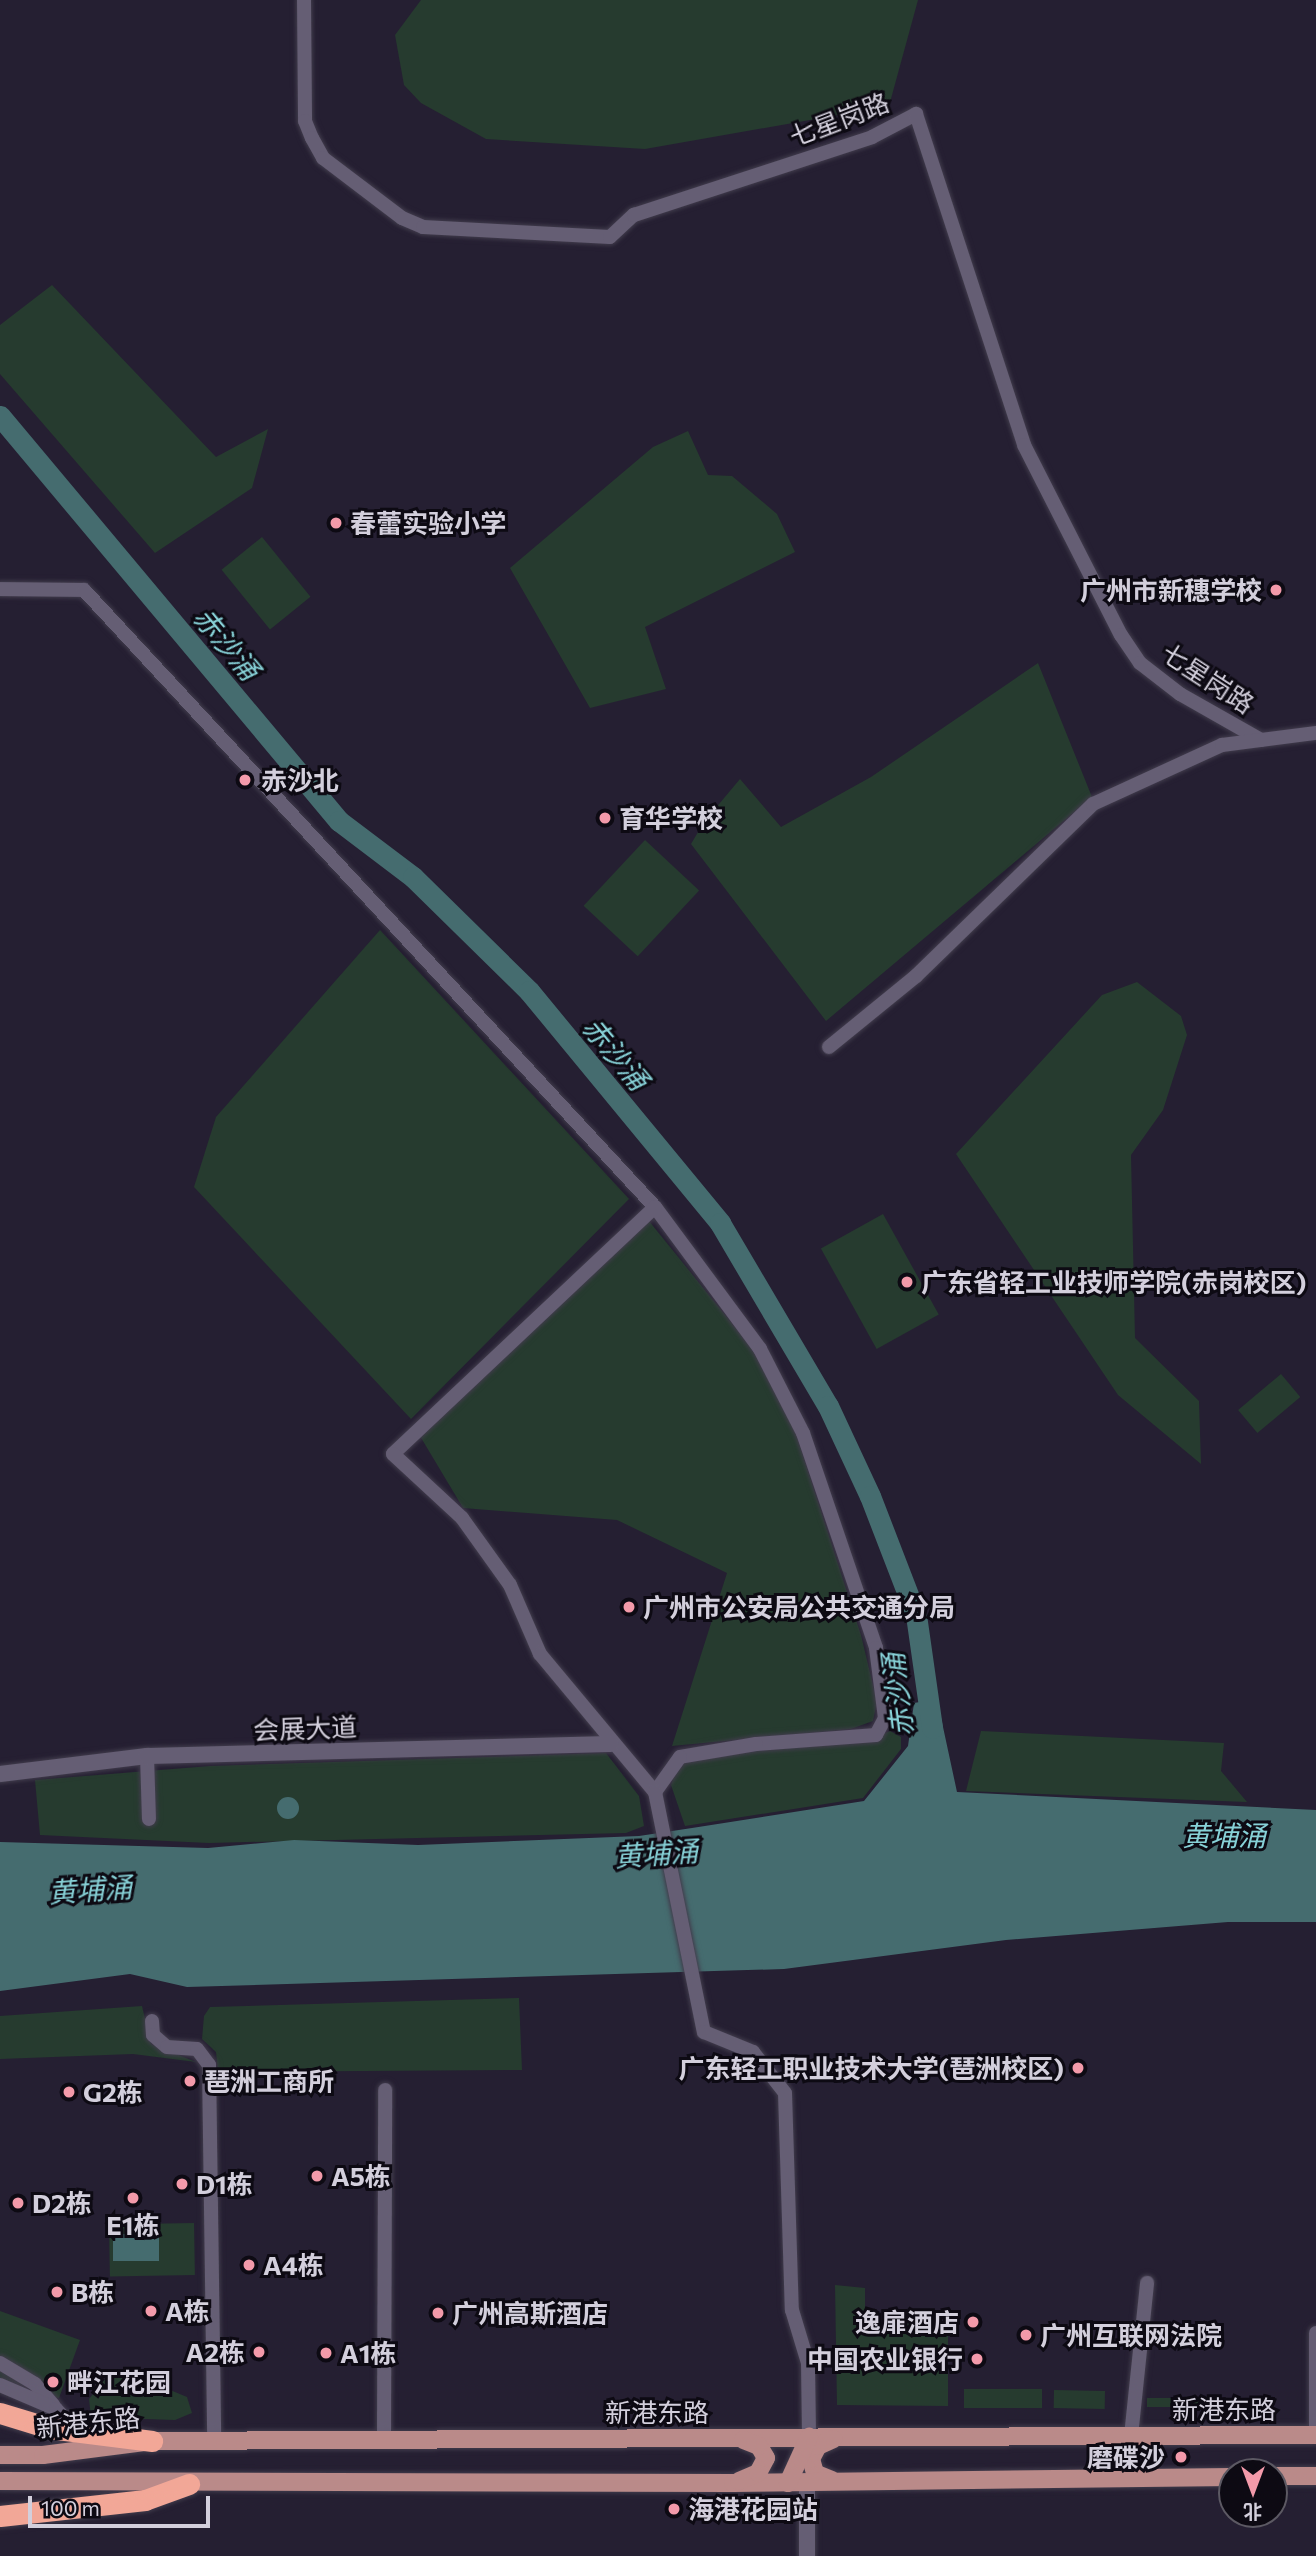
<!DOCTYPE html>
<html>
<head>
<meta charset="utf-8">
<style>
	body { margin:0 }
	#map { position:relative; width:1316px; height:2556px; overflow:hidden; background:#251f32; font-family:Commissioner,"Noto Sans SC",sans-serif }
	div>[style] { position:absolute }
	.green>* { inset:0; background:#263b2f; transform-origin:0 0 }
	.water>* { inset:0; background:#456c6f; transform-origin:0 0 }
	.round { border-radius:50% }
	.river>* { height:21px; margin:-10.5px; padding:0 10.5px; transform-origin:10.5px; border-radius:10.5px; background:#456c6f }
	.roads { filter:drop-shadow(0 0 2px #413c4c) drop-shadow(0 0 2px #413c4c) }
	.minor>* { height:14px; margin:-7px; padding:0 7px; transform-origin:7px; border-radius:7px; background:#655e74 }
	.tertiary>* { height:16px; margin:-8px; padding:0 8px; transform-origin:8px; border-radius:8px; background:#655e74 }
	.primary>* { height:18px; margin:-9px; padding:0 9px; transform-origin:9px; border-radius:9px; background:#ba8a89 }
	.motorway>* { height:21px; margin:-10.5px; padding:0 10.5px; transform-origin:10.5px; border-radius:10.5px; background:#f2a797 }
	.dots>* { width:19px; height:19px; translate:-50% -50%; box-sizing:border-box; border:4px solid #0d0a13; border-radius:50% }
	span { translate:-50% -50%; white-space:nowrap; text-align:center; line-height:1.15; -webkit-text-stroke:6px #0d0a13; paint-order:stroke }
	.street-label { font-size:26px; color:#d3cfdc }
	.poi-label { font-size:26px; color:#d3cfdc; font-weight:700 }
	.left { translate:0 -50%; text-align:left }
	.right { translate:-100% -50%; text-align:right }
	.water-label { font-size:28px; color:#87d1d7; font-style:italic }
	.north { position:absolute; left:1218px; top:2458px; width:70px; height:70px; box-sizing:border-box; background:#0d0a13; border:2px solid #5c5963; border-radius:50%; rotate:180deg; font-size:19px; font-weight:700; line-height:28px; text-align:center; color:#d3cfdc }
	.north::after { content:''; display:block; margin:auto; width:24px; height:32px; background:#f39aaa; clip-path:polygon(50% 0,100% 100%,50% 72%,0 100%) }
	.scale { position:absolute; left:28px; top:2496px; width:182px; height:32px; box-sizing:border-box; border:4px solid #d3cfdc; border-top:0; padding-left:9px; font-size:21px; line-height:24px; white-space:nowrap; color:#d3cfdc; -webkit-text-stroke:5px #0d0a13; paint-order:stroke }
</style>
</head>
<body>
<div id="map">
	<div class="green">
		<i style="clip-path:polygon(421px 0,918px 0,889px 106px,645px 149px,486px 139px,421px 103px,404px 85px,395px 35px)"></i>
		<i style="clip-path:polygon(52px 285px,216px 457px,268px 429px,252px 488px,155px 553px,0 374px,0 325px)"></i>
		<i style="clip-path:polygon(688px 431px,708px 475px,732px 476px,777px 514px,795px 552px,645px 627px,666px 689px,590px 708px,510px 568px,653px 447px)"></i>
		<i style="left:262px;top:537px;width:77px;height:52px;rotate:51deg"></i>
		<i style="clip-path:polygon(1038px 663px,1092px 797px,826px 1021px,691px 844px,704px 822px,740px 779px,781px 827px,871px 777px)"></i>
		<i style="left:645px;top:840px;width:74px;height:90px;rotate:43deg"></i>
		<i style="clip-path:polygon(380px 930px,629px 1199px,411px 1419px,194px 1187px,216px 1117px)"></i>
		<i style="clip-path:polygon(1137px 982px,1181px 1016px,1187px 1035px,1163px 1110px,1131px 1155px,1135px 1338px,1199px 1401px,1201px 1464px,1118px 1395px,956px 1154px,1102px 995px)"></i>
		<i style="left:883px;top:1214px;width:115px;height:71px;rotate:61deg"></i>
		<i style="clip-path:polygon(649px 1221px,751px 1347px,795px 1431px,861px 1635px,877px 1702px,873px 1721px,851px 1729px,672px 1746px,727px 1573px,617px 1520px,463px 1508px,420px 1436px)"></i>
		<i style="left:1281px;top:1374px;width:30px;height:56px;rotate:50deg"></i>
		<i style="clip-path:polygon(890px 1731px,901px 1737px,901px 1749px,863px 1798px,685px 1826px,671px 1785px,680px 1759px,871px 1739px)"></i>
		<i style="clip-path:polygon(981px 1731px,1224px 1743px,1221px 1771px,1247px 1802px,966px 1791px)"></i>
		<i style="clip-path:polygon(606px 1753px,639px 1796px,644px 1826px,626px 1833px,209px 1843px,40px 1835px,35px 1780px,210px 1766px)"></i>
		<i style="clip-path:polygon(519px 1998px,522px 2070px,218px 2072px,216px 2052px,202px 2039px,204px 2016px,210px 2007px)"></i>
		<i style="clip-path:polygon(142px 2006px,151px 2044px,196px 2062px,133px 2054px,0 2059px,0 2016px)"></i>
		<i style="left:194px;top:2223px;width:52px;height:85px;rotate:89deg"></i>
		<i style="clip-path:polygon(835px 2285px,865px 2288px,865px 2324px,948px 2323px,948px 2406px,837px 2405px)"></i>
		<i style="clip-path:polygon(0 2311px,80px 2340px,59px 2398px,0 2382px)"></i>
		<i style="clip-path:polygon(110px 2373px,134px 2375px,187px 2397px,192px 2413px,175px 2420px,91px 2417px,89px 2399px)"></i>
		<i style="left:964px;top:2389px;width:78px;height:19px"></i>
		<i style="left:1054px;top:2390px;width:51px;height:18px;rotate:1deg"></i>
		<i style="left:1147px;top:2398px;width:73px;height:9px"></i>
	</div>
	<div class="water">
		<i style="clip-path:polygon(937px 1699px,957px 1792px,1316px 1810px,1316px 1922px,1228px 1922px,1006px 1940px,784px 1969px,187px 1987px,130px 1974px,0 1991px,0 1842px,208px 1848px,294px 1840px,418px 1845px,639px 1836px,692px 1828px,864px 1801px,908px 1746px,914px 1703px)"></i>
		<i class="round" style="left:277px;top:1797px;width:22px;height:22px"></i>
		<i style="left:159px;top:2234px;width:27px;height:46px;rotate:90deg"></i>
	</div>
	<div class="river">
		<i style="left:0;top:416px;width:528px;rotate:50.07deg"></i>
		<i style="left:339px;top:821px;width:93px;rotate:37.1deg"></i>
		<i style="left:413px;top:877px;width:163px;rotate:44.5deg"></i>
		<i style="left:529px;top:991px;width:301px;rotate:50.5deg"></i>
		<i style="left:720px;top:1223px;width:212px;rotate:59.5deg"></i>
		<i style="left:828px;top:1406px;width:99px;rotate:65deg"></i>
		<i style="left:870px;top:1496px;width:128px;rotate:68.9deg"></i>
		<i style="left:916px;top:1615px;width:114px;rotate:81.9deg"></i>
	</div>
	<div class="roads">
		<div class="minor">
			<i style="left:304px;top:0;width:121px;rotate:89.5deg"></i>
			<i style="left:305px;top:121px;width:18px;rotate:68deg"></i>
			<i style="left:312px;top:138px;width:23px;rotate:61deg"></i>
			<i style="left:323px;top:158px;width:99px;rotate:37.2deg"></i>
			<i style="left:402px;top:218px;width:23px;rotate:23deg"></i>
			<i style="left:423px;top:227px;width:187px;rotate:3.1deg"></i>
			<i style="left:610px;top:237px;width:33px;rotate:-43deg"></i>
			<i style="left:634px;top:215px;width:250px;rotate:-18.1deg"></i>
			<i style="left:872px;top:137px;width:50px;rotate:-27.6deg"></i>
			<i style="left:916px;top:114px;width:348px;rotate:71.9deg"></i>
			<i style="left:1024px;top:445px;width:213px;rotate:63deg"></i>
			<i style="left:1121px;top:635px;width:34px;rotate:56deg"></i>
			<i style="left:1140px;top:663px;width:51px;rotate:37.8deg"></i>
			<i style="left:1180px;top:694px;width:93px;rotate:29.6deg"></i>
			<i style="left:0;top:589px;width:84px;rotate:0.7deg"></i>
			<i style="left:84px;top:590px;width:841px;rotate:47.22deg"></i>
			<i style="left:655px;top:1207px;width:177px;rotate:53.5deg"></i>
			<i style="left:760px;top:1349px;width:94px;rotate:62.9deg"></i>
			<i style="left:803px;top:1433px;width:227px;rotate:71.2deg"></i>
			<i style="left:876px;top:1648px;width:71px;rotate:82.7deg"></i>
			<i style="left:885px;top:1718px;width:19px;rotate:118deg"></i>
			<i style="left:876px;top:1735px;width:120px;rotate:175.7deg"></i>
			<i style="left:756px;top:1744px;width:77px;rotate:170.3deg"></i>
			<i style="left:680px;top:1757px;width:43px;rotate:125.5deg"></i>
			<i style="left:829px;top:1047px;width:112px;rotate:-39.2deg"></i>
			<i style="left:916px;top:976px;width:247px;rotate:-44.2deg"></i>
			<i style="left:1093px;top:804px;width:142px;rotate:-24.6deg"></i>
			<i style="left:1222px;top:745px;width:95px;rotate:-7.3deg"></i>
			<i style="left:655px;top:1207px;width:360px;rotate:136.7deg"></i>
			<i style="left:393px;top:1454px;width:94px;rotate:42.8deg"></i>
			<i style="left:462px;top:1518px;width:82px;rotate:54.4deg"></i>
			<i style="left:510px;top:1585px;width:75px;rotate:66.5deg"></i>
			<i style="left:540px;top:1654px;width:180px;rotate:50.2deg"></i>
			<i style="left:655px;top:1792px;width:245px;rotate:78.5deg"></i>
			<i style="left:704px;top:2032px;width:53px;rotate:22.2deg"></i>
			<i style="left:753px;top:2052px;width:52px;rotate:52deg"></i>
			<i style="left:785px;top:2093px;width:217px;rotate:88.2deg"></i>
			<i style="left:792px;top:2310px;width:55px;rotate:73.2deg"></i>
			<i style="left:808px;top:2363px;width:74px;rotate:89.2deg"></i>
			<i style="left:147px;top:1756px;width:63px;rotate:88.2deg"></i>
			<i style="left:152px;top:2021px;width:14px;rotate:86deg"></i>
			<i style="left:153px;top:2035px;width:18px;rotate:41deg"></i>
			<i style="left:167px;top:2047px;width:30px;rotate:4deg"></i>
			<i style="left:197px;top:2049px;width:20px;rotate:53deg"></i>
			<i style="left:209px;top:2065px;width:377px;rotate:89.2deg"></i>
			<i style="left:0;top:2363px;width:41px;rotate:31deg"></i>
			<i style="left:35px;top:2384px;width:28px;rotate:49deg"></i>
			<i style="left:0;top:2385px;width:61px;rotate:23.2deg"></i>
			<i style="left:56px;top:2409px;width:32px;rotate:46deg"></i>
			<i style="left:1316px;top:2435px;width:102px;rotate:-90deg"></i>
			<i style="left:1131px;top:2436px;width:154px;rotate:-84deg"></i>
			<i style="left:384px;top:2440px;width:350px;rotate:-89.8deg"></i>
		</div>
		<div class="tertiary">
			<i style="left:0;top:1774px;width:148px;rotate:-7deg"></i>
			<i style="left:147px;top:1756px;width:464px;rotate:-1.5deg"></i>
			<i style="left:807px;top:2556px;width:74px;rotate:-90deg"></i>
		</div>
		<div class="primary">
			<i style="left:0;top:2455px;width:43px"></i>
			<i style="left:43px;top:2455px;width:110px;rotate:-7.3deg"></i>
			<i style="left:152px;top:2441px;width:1164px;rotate:-0.3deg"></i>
			<i style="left:1274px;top:2476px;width:42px"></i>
			<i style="left:832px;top:2480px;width:18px;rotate:-158deg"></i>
			<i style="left:815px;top:2473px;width:15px;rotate:-106deg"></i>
			<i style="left:811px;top:2459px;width:15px;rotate:-62deg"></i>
			<i style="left:818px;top:2446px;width:17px;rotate:-24deg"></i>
			<i style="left:0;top:2481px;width:733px;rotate:0.16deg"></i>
			<i style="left:733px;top:2483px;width:499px;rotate:-0.7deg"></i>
			<i style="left:739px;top:2481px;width:21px;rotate:-23deg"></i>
			<i style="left:758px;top:2473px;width:17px;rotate:-62deg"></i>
			<i style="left:766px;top:2458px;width:14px;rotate:-120deg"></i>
			<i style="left:759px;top:2446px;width:17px;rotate:-159deg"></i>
			<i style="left:788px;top:2483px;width:51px;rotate:-65.5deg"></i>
		</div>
		<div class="motorway">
			<i style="left:0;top:2413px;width:51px;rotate:17deg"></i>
			<i style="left:49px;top:2428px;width:104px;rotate:7.2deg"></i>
			<i style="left:0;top:2516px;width:146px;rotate:-6.3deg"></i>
			<i style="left:145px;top:2500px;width:47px;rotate:-20deg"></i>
		</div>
	</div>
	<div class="dots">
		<i style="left:336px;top:523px;background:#f39aaa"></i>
		<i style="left:1276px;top:590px;background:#f39aaa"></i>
		<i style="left:245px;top:780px;background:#f39aaa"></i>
		<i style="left:605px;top:818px;background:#f39aaa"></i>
		<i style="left:907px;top:1282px;background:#f39aaa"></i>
		<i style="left:629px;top:1607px;background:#f39aaa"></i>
		<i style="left:1078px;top:2068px;background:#f39aaa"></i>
		<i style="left:190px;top:2081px;background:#f39aaa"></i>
		<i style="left:69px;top:2092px;background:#f39aaa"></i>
		<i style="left:317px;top:2176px;background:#f39aaa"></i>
		<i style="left:182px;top:2184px;background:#f39aaa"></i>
		<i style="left:133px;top:2198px;background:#f39aaa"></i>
		<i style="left:18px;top:2203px;background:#f39aaa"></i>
		<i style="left:249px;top:2265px;background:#f39aaa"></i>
		<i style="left:57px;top:2292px;background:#f39aaa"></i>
		<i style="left:151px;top:2311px;background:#f39aaa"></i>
		<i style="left:438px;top:2313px;background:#f39aaa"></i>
		<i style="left:973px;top:2322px;background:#f39aaa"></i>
		<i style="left:1026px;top:2335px;background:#f39aaa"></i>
		<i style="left:259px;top:2352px;background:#f39aaa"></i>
		<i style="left:326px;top:2353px;background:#f39aaa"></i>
		<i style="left:977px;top:2359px;background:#f39aaa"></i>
		<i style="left:53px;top:2382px;background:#f39aaa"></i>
		<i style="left:1181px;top:2457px;background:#f39aaa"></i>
		<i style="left:674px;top:2509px;background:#f39aaa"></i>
	</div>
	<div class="street-label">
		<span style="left:839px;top:119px;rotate:-21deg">七星岗路</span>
		<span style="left:1208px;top:678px;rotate:33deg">七星岗路</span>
		<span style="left:305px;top:1728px;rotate:-2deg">会展大道</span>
		<span style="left:1224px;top:2409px">新港东路</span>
		<span style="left:657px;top:2412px">新港东路</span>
		<span style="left:88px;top:2422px;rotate:-6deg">新港东路</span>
	</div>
	<div class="poi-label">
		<span class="left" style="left:350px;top:523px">春蕾实验小学</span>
		<span class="right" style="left:1262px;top:590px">广州市新穗学校</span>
		<span class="left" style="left:261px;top:780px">赤沙北</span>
		<span class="left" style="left:619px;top:818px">育华学校</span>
		<span class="left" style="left:921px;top:1282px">广东省轻工业技师学院(赤岗校区)</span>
		<span class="left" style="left:643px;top:1607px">广州市公安局公共交通分局</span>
		<span class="right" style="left:1064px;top:2068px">广东轻工职业技术大学(琶洲校区)</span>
		<span class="left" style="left:204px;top:2081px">琶洲工商所</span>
		<span class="left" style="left:83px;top:2092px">G2栋</span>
		<span class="left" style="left:331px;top:2176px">A5栋</span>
		<span class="left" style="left:196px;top:2184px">D1栋</span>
		<span class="left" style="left:32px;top:2203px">D2栋</span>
		<span style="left:133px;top:2225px">E1栋</span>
		<span class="left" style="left:263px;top:2265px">A4栋</span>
		<span class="left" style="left:71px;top:2292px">B栋</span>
		<span class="left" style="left:165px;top:2311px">A栋</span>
		<span class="left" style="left:452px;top:2313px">广州高斯酒店</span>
		<span class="right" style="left:959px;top:2322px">逸扉酒店</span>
		<span class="left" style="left:1040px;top:2335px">广州互联网法院</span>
		<span class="right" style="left:245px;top:2352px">A2栋</span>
		<span class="left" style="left:340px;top:2353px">A1栋</span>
		<span class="right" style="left:963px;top:2359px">中国农业银行</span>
		<span class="left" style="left:67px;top:2382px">畔江花园</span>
		<span class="right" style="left:1165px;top:2457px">磨碟沙</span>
		<span class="left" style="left:688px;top:2509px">海港花园站</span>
	</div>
	<div class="water-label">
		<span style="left:227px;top:643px;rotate:50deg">赤沙涌</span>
		<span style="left:616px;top:1053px;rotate:50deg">赤沙涌</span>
		<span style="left:897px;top:1695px;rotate:-97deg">赤沙涌</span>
		<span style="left:1224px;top:1835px">黄埔涌</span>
		<span style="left:656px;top:1853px;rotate:-4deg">黄埔涌</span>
		<span style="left:90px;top:1889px;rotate:-4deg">黄埔涌</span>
	</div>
	<div class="north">北</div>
	<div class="scale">100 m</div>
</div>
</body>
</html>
